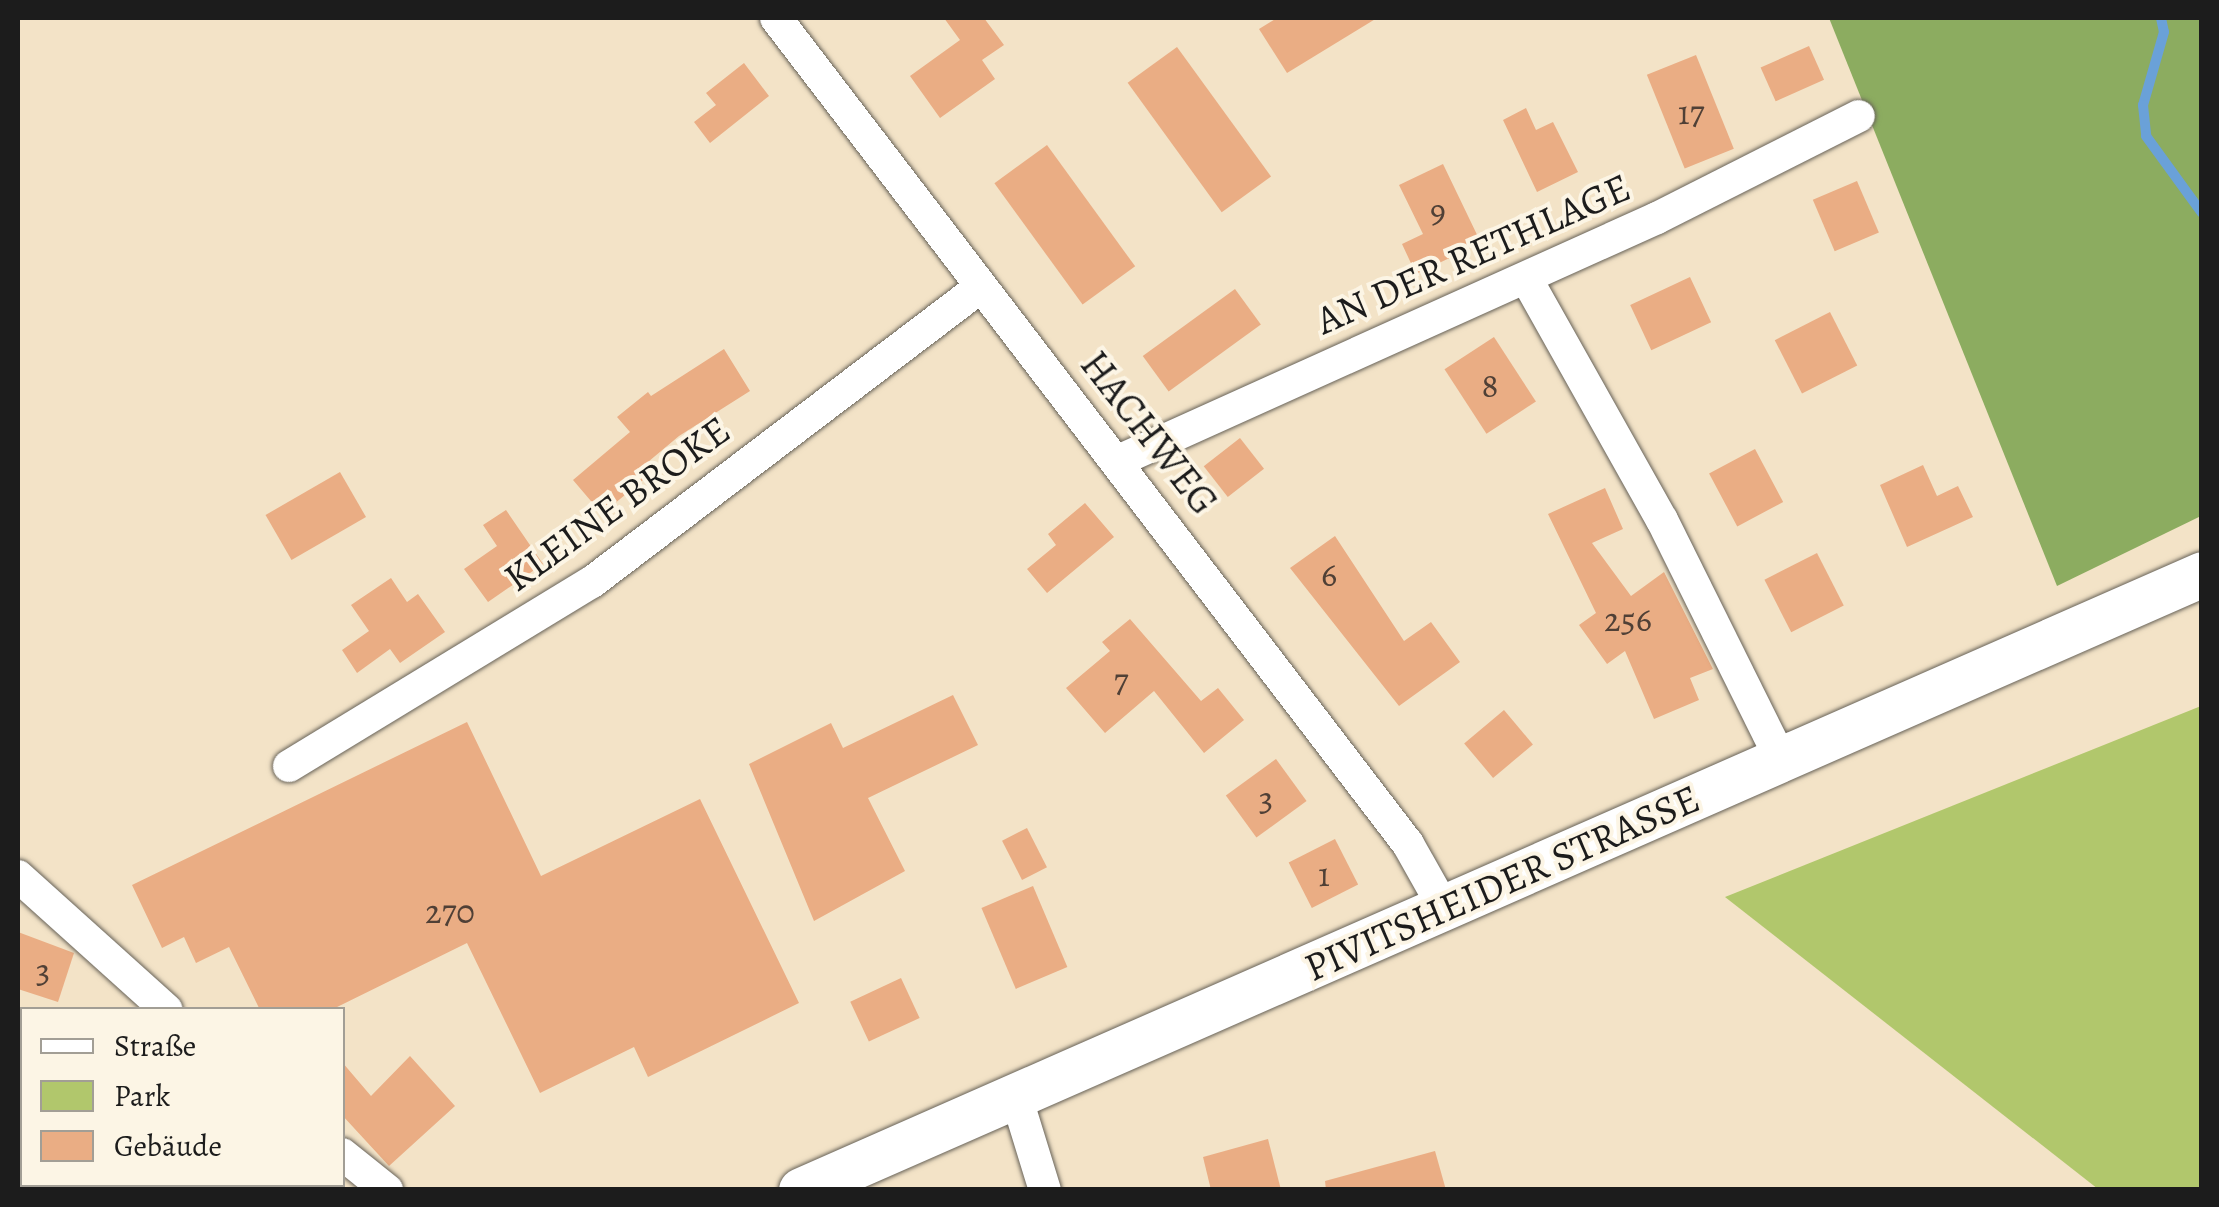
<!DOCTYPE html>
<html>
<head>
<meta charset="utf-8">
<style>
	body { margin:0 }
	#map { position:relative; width:2219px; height:1207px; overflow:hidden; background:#f3e3c7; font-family:Alegreya,serif }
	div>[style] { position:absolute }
	.green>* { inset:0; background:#b1c76c }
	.forest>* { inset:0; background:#8cac60 }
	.stream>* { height:10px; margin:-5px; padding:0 5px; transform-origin:5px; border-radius:5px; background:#6aa1d8 }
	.building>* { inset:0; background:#eaad84; transform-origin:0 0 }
	.roads { filter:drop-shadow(0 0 2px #676258) drop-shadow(0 0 2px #676258) }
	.minor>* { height:32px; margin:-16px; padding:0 16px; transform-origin:16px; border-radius:16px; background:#fff }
	.secondary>* { height:45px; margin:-22.5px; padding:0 22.5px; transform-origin:22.5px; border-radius:22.5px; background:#fff }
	span { translate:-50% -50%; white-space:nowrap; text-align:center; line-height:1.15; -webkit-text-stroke:8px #fcf5e5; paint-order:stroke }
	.number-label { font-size:35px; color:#504036 }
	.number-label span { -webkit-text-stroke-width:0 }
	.street-label { font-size:40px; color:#1c1c1c }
	.frame { position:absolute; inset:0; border:20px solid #1c1c1c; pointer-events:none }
	.legend { position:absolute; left:20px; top:1007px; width:325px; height:180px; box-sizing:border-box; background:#fcf5e5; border:2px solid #a29e95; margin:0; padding:12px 18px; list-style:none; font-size:30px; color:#1c1c1c }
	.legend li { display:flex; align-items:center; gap:20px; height:50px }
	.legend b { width:50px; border:2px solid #a29e95 }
</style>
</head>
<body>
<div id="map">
	<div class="green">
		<i style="clip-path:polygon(2201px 706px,2201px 1189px,2098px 1189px,1725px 897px)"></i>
	</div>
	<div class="forest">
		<i style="clip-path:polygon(1829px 18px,2201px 18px,2201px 516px,2057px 586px)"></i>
	</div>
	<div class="stream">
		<i style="left:2161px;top:18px;width:14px;rotate:78deg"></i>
		<i style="left:2164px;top:32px;width:76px;rotate:106deg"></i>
		<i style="left:2143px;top:105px;width:31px;rotate:84deg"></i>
		<i style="left:2146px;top:136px;width:95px;rotate:54deg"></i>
	</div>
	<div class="building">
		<i style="clip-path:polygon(944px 18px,984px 18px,1004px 45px,982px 60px,995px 79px,940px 118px,910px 76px,960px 40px)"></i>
		<i style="clip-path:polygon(1277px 18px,1377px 18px,1287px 73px,1259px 29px)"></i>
		<i style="left:1809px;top:46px;width:37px;height:53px;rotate:66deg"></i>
		<i style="left:1177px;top:47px;width:160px;height:61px;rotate:54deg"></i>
		<i style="left:1696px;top:55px;width:101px;height:53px;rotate:68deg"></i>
		<i style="clip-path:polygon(744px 63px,769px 96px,710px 143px,694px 122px,716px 105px,706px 93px)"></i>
		<i style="clip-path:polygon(1526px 108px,1536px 130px,1553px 122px,1578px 172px,1537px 192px,1503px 120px)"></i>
		<i style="left:1047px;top:145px;width:150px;height:65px;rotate:54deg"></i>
		<i style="clip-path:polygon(1443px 164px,1481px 243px,1416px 274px,1402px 244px,1423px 234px,1399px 185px)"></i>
		<i style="left:1857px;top:181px;width:56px;height:48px;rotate:67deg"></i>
		<i style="left:1690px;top:277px;width:50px;height:66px;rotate:65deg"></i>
		<i style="left:1235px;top:289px;width:44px;height:114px;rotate:54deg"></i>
		<i style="left:1830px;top:312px;width:60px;height:62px;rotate:63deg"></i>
		<i style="left:1494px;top:337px;width:77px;height:59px;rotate:57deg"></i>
		<i style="clip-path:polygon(724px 349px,750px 391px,679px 436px,636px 472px,643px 480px,602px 514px,573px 480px,630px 432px,617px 417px,648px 392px,651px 396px)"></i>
		<i style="left:1240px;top:438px;width:39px;height:46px;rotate:52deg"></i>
		<i style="left:1755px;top:449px;width:60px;height:52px;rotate:62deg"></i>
		<i style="clip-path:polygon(1923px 465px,1937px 496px,1958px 486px,1973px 517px,1907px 547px,1880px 485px)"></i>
		<i style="left:340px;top:472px;width:52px;height:86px;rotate:60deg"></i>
		<i style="clip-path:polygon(1605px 488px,1623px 529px,1592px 543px,1631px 596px,1664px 572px,1713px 669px,1690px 678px,1699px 700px,1654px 719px,1625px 651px,1607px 664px,1579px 625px,1596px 613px,1548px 514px)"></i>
		<i style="clip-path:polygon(1085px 503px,1114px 537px,1047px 593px,1027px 569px,1056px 545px,1048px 534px)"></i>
		<i style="clip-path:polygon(506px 510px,543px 564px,488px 602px,464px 569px,497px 546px,483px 525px)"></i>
		<i style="clip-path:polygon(1335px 536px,1404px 641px,1431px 622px,1460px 662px,1399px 706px,1290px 568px)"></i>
		<i style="left:1817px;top:553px;width:59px;height:59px;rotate:63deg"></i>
		<i style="clip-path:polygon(391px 578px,407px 602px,418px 594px,445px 632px,400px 663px,390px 649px,357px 673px,342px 650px,369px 631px,351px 605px)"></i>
		<i style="clip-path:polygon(1130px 619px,1201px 701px,1218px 688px,1244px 720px,1204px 753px,1154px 691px,1105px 733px,1066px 688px,1110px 651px,1102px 642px)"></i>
		<i style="clip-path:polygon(953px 695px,978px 745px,868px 798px,905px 871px,814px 921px,749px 764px,831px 723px,843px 748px)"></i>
		<i style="left:1504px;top:710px;width:45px;height:52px;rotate:50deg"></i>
		<i style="clip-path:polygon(467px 722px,541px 876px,700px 799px,799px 1003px,648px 1077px,634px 1047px,540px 1093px,467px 943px,331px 1010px,260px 1010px,229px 947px,196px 963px,184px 937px,162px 948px,132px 885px)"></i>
		<i style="left:1276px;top:759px;width:52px;height:62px;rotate:54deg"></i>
		<i style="left:1027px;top:828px;width:44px;height:28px;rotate:63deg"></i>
		<i style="left:1335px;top:839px;width:51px;height:52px;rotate:63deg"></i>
		<i style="left:1033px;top:886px;width:88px;height:56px;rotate:67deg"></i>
		<i style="clip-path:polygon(18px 932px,74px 953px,58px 1002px,18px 989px)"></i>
		<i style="left:901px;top:978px;width:44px;height:56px;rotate:65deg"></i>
		<i style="clip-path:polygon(410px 1056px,455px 1106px,389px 1166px,342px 1115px,342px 1062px,371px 1096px)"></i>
		<i style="clip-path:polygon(1268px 1139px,1281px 1190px,1211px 1190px,1203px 1157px)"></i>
		<i style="clip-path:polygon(1435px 1151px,1446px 1190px,1326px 1190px,1325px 1181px)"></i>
	</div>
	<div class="roads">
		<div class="minor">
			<i style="left:776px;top:18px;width:1040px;rotate:52.58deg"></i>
			<i style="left:1408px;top:844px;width:73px;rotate:60.6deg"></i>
			<i style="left:1526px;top:278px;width:278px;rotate:60.7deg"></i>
			<i style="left:1662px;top:520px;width:268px;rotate:63.6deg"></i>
			<i style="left:1118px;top:461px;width:591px;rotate:-24.27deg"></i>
			<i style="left:1657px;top:218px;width:226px;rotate:-26.8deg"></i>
			<i style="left:289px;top:766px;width:354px;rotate:-31.3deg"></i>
			<i style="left:592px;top:582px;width:486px;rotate:-37.2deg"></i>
			<i style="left:18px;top:876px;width:200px;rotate:42deg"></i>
			<i style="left:1016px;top:1096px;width:98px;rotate:72.9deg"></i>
			<i style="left:342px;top:1154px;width:58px;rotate:38.7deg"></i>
		</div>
		<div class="secondary">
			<i style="left:801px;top:1190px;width:1530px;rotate:-23.73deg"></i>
		</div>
	</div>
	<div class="number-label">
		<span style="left:1691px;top:112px">17</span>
		<span style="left:1438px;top:210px">9</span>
		<span style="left:1490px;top:385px">8</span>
		<span style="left:1329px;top:574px">6</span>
		<span style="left:1628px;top:619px">256</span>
		<span style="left:1121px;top:680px">7</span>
		<span style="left:1266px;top:798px">3</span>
		<span style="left:1324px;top:874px">1</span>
		<span style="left:450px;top:911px">270</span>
		<span style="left:43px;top:970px">3</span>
	</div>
	<div class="street-label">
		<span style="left:1473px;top:254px;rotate:-24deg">AN DER RETHLAGE</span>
		<span style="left:1149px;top:433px;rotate:52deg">HACHWEG</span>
		<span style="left:617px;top:504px;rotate:-36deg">KLEINE BROKE</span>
		<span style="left:1502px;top:883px;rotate:-24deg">PIVITSHEIDER STRASSE</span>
	</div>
	<div class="frame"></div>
	<ul class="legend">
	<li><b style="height:12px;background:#fff"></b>Straße</li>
	<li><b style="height:28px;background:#b1c76c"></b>Park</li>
	<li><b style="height:28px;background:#eaad84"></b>Gebäude</li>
	</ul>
</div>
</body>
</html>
